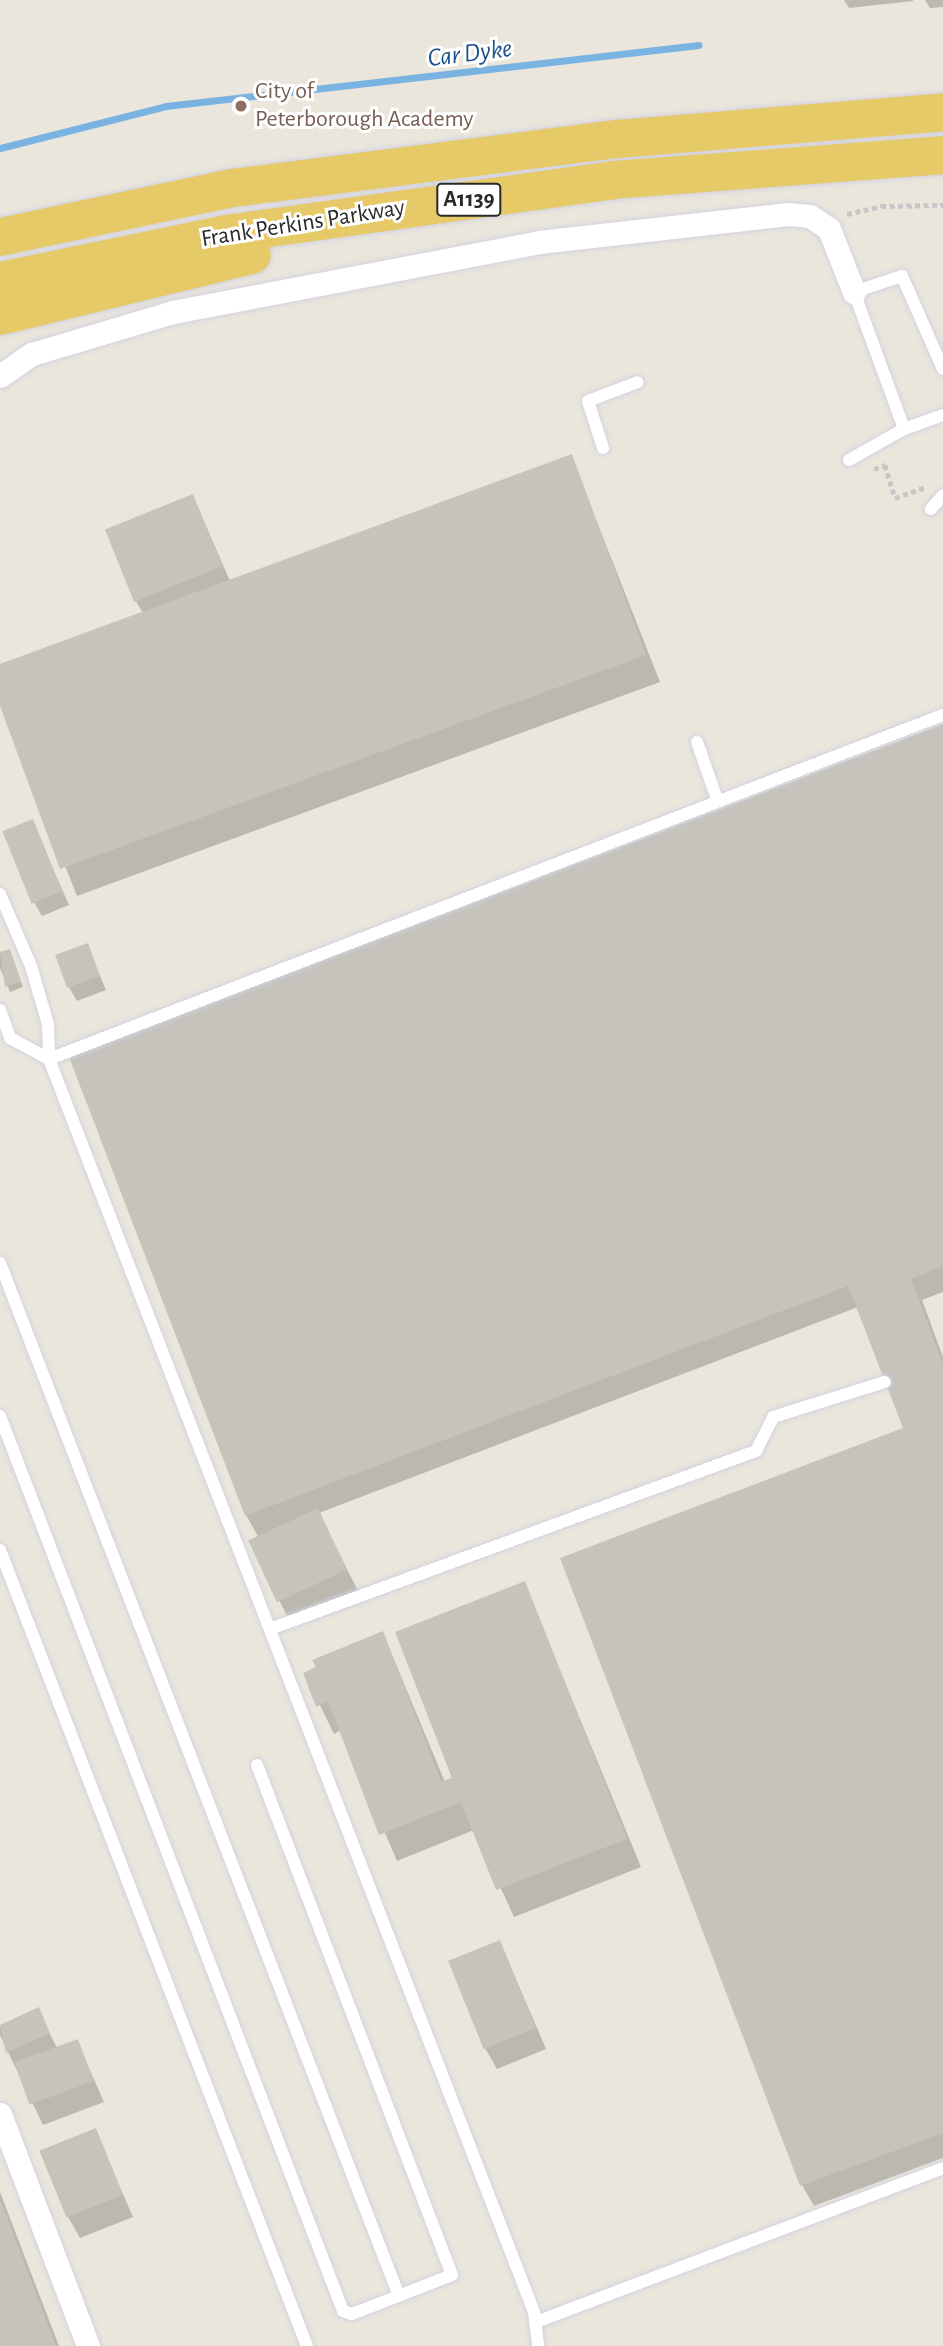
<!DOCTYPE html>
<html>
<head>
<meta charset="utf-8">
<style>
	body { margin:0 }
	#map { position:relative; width:943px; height:2346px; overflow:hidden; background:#eae6dc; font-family:"Alegreya Sans",sans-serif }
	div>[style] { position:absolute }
	.shadow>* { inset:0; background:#0003 }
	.stream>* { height:7px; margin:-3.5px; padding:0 3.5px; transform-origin:3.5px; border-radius:3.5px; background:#7ab3e1 }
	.building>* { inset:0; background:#c5c3bc; transform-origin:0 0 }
	.path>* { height:4.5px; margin-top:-2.25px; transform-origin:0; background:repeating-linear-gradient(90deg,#c7c7c7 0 5px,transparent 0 8.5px) }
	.roads { filter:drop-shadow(0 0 2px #d2d2e0) drop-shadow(0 0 2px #d2d2e0) }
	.service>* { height:12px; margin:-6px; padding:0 6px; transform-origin:6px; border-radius:6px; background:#fff }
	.minor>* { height:23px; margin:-11.5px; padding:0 11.5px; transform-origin:11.5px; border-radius:11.5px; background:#fff }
	.trunk>* { height:38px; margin:-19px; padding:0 19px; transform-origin:19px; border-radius:19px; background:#e6ca67 }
	.dots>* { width:19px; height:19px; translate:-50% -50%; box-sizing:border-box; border:4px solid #fff; border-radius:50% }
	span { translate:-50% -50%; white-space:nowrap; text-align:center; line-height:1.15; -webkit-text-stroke:6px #fff; paint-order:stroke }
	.shield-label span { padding:2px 5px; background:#fff; border:2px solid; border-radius:5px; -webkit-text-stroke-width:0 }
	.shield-label { font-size:23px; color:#292929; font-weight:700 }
	.education-label { font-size:24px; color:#785e54 }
	.left { translate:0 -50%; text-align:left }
	.street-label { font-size:24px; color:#292929 }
	.water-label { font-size:26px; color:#1b508a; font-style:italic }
</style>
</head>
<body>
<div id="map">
	<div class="shadow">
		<i style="clip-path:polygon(844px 0,913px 0,913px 1px,849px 8px)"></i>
		<i style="clip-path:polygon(925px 0,943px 0,943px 7px,930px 8px)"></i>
		<i style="clip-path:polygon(571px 456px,660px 682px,77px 896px,0 701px,0 666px,143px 613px,135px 600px,193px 496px,230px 581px)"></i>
		<i style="clip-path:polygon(943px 725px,943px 1292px,922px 1300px,943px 1357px,943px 2158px,814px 2206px,802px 2185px,905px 1429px,858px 1307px,319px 1513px,358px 1591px,290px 1622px,250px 1542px,259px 1538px,246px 1515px)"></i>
		<i style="clip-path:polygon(32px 822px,69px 905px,42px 916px,34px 902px)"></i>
		<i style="clip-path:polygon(87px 945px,106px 990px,77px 1001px,69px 987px)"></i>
		<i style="clip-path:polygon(9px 951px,23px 987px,10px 992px,0 968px,0 954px)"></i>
		<i style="clip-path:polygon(524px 1583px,641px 1867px,514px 1917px,474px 1830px,397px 1861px,341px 1730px,334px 1734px,305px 1674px,383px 1633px,445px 1782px,454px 1780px)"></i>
		<i style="clip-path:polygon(500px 1942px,546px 2049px,497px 2069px,485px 2048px)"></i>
		<i style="clip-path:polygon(38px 2010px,57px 2048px,77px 2041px,104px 2102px,43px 2125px,0 2035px,0 2027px)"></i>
		<i style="clip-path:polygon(95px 2130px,133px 2217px,80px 2238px,68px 2217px)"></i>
		<i style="clip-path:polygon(0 2192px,59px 2346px,0 2346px)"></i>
	</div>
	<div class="stream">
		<i style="left:0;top:148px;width:171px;rotate:-14.2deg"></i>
		<i style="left:166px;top:106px;width:536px;rotate:-6.53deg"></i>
	</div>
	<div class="building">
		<i style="clip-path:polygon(572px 454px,646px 655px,60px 869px,0 706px,0 664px)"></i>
		<i style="left:193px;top:494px;width:78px;height:95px;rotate:68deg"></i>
		<i style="clip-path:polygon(943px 724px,943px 1266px,911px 1279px,943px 1364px,943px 2133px,800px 2186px,560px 1558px,903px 1428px,848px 1286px,245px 1516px,69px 1057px)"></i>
		<i style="left:33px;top:819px;width:78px;height:33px;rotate:68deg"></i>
		<i style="left:88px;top:943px;width:35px;height:35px;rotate:70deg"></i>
		<i style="clip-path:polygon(10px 949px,21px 981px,5px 987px,0 952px)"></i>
		<i style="left:318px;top:1508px;width:68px;height:77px;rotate:65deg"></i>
		<i style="clip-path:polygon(525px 1581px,627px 1839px,496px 1890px,461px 1802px,379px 1835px,328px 1701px,316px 1707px,303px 1673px,316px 1667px,312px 1660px,383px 1631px,441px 1781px,452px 1778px,395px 1632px)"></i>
		<i style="left:500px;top:1940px;width:95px;height:56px;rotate:68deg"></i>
		<i style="clip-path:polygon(39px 2007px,50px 2033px,6px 2053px,0 2025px)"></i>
		<i style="left:78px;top:2039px;width:45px;height:68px;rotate:70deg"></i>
		<i style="left:96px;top:2128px;width:72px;height:61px;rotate:68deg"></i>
		<i style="clip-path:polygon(0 2199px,56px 2346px,0 2346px)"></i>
	</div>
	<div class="path">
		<i style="left:847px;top:214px;width:35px;rotate:-13deg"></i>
		<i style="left:881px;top:206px;width:62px;rotate:-0.9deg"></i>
		<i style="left:874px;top:469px;width:12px;rotate:-20deg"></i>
		<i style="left:885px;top:465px;width:34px;rotate:73deg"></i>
		<i style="left:895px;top:498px;width:32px;rotate:-20deg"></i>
	</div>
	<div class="roads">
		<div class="service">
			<i style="left:943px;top:369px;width:102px;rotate:-113.8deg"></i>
			<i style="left:902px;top:276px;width:51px;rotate:161.6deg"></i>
			<i style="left:854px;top:292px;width:146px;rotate:69.9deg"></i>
			<i style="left:904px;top:429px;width:41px;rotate:-19.7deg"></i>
			<i style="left:603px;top:448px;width:49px;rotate:-107.7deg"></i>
			<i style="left:588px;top:401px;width:53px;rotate:-20.8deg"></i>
			<i style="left:849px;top:460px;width:63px;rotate:-29.4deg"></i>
			<i style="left:931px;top:509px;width:18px;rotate:-49deg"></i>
			<i style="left:697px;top:742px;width:60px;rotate:70.7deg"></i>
			<i style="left:0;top:894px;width:78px;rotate:66.7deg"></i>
			<i style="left:31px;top:966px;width:60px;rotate:73.7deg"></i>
			<i style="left:48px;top:1024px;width:35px;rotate:88deg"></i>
			<i style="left:49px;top:1059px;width:1344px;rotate:68.84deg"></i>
			<i style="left:534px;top:2312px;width:34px;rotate:83deg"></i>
			<i style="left:0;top:1010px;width:30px;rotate:70deg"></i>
			<i style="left:10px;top:1038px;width:44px;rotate:28.3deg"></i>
			<i style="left:49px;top:1059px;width:958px;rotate:-21.05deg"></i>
			<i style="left:0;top:1263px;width:1107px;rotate:68.88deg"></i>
			<i style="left:0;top:1416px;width:958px;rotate:69.03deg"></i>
			<i style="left:343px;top:2311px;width:9px;rotate:18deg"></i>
			<i style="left:352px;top:2314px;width:107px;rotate:-21.3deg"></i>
			<i style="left:452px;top:2275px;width:546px;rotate:-110.92deg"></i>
			<i style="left:0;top:1550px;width:853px;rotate:68.91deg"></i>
			<i style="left:270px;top:1629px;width:518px;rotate:-20.12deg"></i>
			<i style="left:756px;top:1451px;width:38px;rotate:-63deg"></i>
			<i style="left:773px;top:1417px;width:117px;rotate:-17.4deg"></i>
			<i style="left:536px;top:2322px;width:435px;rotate:-20.7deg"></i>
		</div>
		<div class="minor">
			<i style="left:0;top:376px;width:39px;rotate:-35deg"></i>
			<i style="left:32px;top:354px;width:147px;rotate:-16.6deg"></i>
			<i style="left:173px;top:312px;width:373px;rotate:-10.8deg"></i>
			<i style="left:539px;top:242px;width:251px;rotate:-6.4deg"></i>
			<i style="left:788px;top:214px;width:22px;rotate:5deg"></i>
			<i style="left:810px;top:216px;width:23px;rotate:34deg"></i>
			<i style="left:829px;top:229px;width:68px;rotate:68.4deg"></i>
			<i style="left:0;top:2114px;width:248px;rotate:69.2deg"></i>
		</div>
		<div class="trunk">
			<i style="left:0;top:237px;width:238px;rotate:-11.9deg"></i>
			<i style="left:233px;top:188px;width:388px;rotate:-7.3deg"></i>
			<i style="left:618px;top:139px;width:326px;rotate:-4.7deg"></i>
			<i style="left:0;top:281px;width:231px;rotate:-11.7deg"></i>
			<i style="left:226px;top:234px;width:391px;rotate:-7.9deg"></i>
			<i style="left:613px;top:180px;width:331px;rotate:-4.3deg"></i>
			<i style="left:0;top:316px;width:259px;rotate:-13.6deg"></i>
		</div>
	</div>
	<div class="dots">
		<i style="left:241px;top:106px;background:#8d6e63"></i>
	</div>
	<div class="shield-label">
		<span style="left:469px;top:200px">A1139</span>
	</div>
	<div class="education-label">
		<span class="left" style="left:255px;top:106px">City of<br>Peterborough Academy</span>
	</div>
	<div class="street-label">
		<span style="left:303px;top:224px;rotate:-9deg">Frank Perkins Parkway</span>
	</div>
	<div class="water-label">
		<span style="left:470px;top:54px;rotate:-7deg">Car Dyke</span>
	</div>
</div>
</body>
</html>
